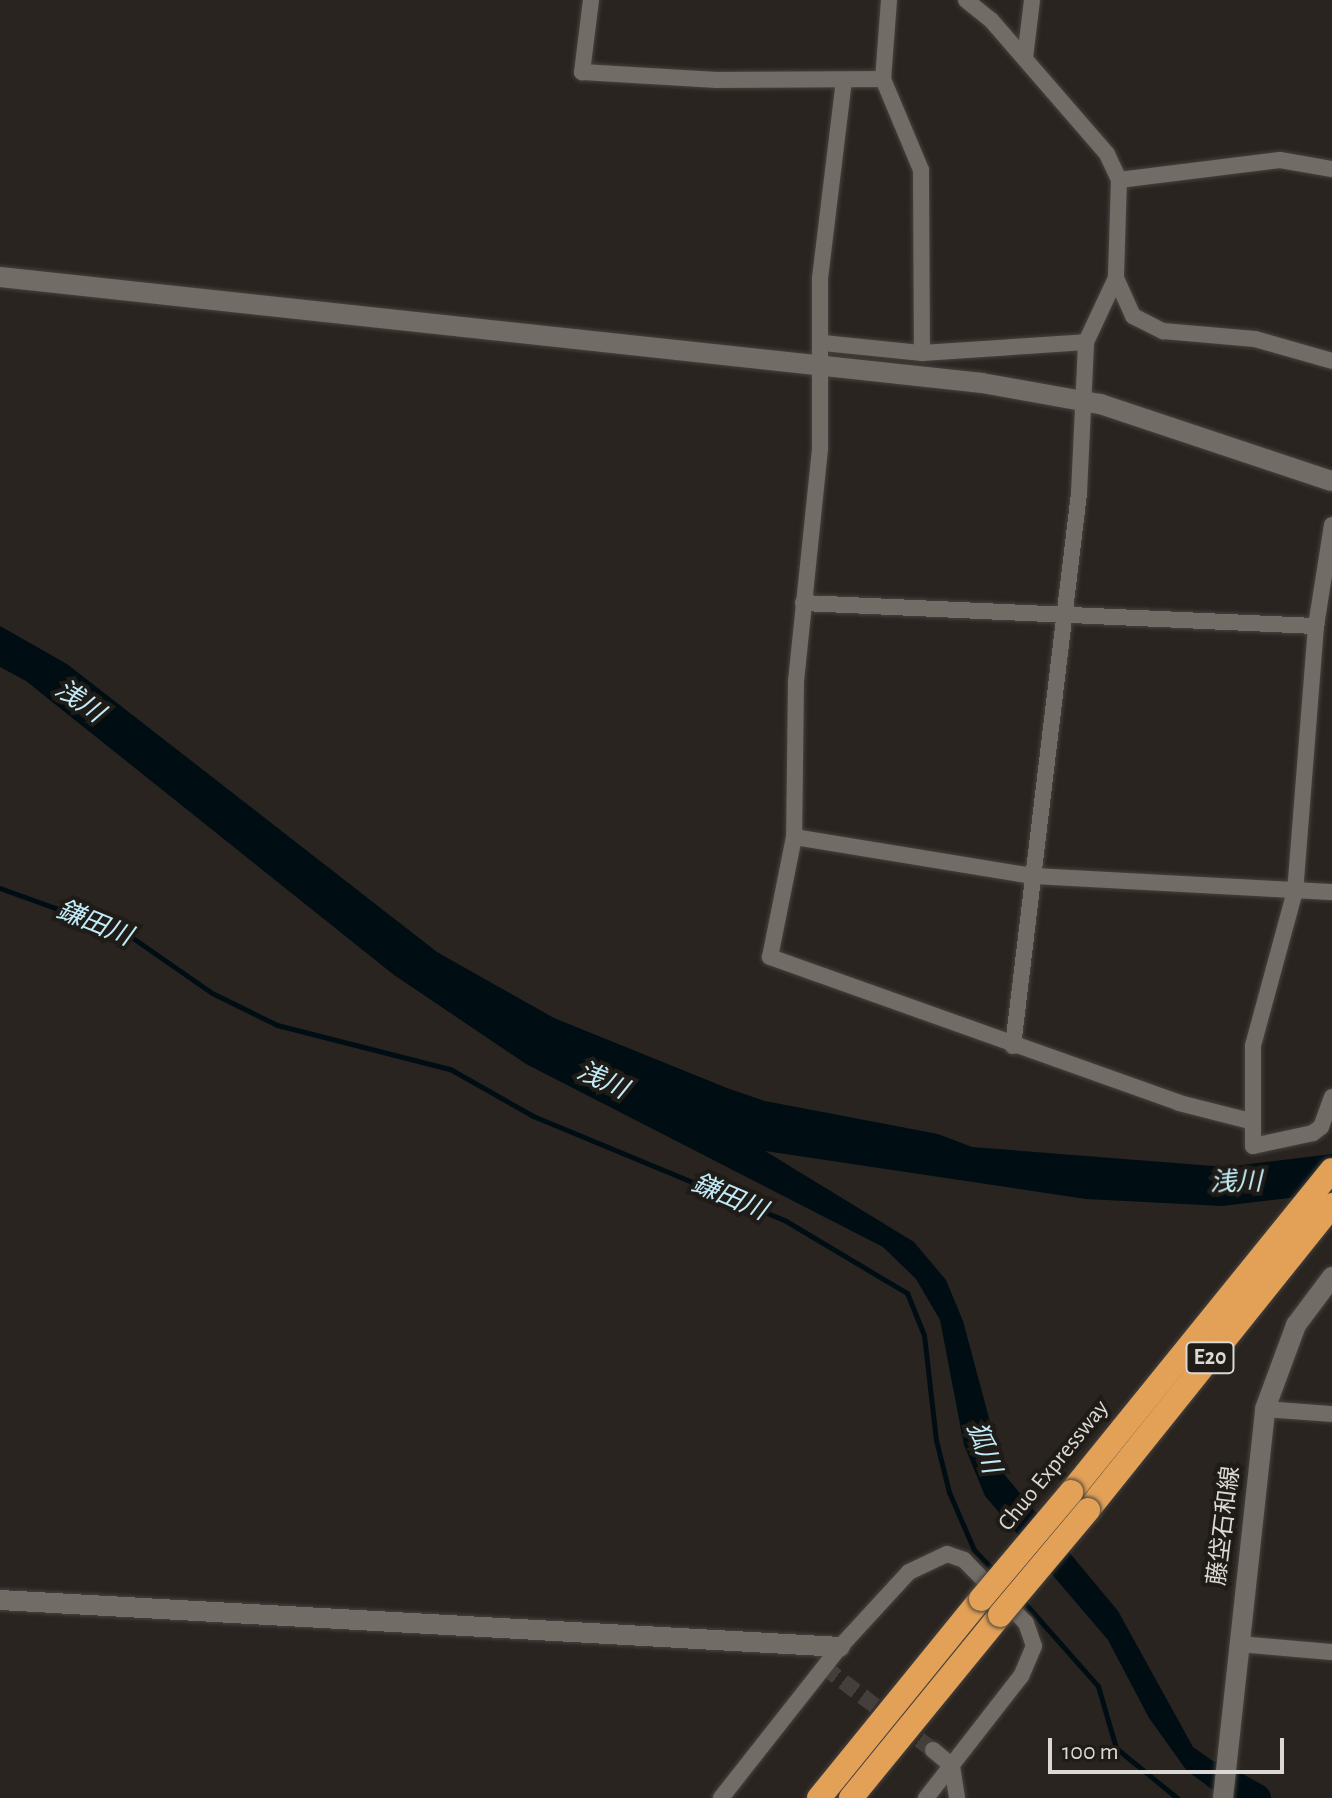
<!DOCTYPE html>
<html>
<head>
<meta charset="utf-8">
<style>
	body { margin:0 }
	#map { position:relative; width:1332px; height:1798px; overflow:hidden; background:#292420; font-family:"Alegreya Sans","Noto Sans JP",sans-serif }
	div>[style] { position:absolute }
	.water>* { inset:0; background:#000e14 }
	.stream>* { height:5px; margin:-2.5px; padding:0 2.5px; transform-origin:2.5px; border-radius:2.5px; background:#000e14 }
	.river>* { height:28px; margin:-14px; padding:0 14px; transform-origin:14px; border-radius:14px; background:#000e14 }
	.minor-tunnel>* { height:16px; margin-top:-8px; transform-origin:0; background:repeating-linear-gradient(90deg,#443f3b 0 16px,transparent 0 24px) }
	.roads { filter:drop-shadow(0 0 2px #46423e) drop-shadow(0 0 2px #46423e) }
	.minor>* { height:16px; margin:-8px; padding:0 8px; transform-origin:8px; border-radius:8px; background:#726c67 }
	.tertiary>* { height:20px; margin:-10px; padding:0 10px; transform-origin:10px; border-radius:10px; background:#726c67 }
	.secondary>* { height:20px; margin:-10px; padding:0 10px; transform-origin:10px; border-radius:10px; background:#726c67 }
	.motorway>* { height:24px; margin:-12px; padding:0 12px; transform-origin:12px; border-radius:12px; background:#e3a157 }
	.bridges { filter:drop-shadow(0 0 2px #46423e) drop-shadow(0 0 2px #46423e) }
	.motorway-bridge>* { height:24px; margin:-12px; padding:0 12px; transform-origin:12px; border-radius:12px; background:#e3a157 }
	span { translate:-50% -50%; white-space:nowrap; text-align:center; line-height:1.15; -webkit-text-stroke:8px #1f1b16; paint-order:stroke }
	.shield-label span { padding:2px 6px; background:#1f1b16; border:2px solid; border-radius:6px; -webkit-text-stroke-width:0 }
	.shield-label { font-size:22px; color:#dbd8d5; font-weight:700 }
	.street-label { font-size:24px; color:#dbd8d5 }
	.water-label { font-size:26px; color:#c1ebf9; font-style:italic }
	.scale { position:absolute; left:1048px; top:1738px; width:236px; height:36px; box-sizing:border-box; border:4px solid #dbd8d5; border-top:0; padding-left:10px; font-size:24px; line-height:28px; white-space:nowrap; color:#dbd8d5; -webkit-text-stroke:6px #1f1b16; paint-order:stroke }
</style>
</head>
<body>
<div id="map">
	<div class="water">
		<i style="clip-path:polygon(0 626px,67px 664px,437px 952px,554px 1018px,727px 1088px,765px 1101px,938px 1134px,972px 1147px,1226px 1167px,1332px 1154px,1332px 1193px,1222px 1206px,1086px 1199px,765px 1151px,914px 1242px,946px 1280px,963px 1321px,1004px 1474px,1118px 1611px,1193px 1747px,1251px 1788px,1245px 1798px,1225px 1798px,1187px 1771px,1149px 1718px,1108px 1640px,985px 1496px,964px 1445px,940px 1320px,916px 1279px,883px 1247px,526px 1064px,394px 975px,26px 681px,0 667px)"></i>
	</div>
	<div class="stream">
		<i style="left:0;top:888px;width:135px;rotate:19.9deg"></i>
		<i style="left:127px;top:934px;width:103px;rotate:34.8deg"></i>
		<i style="left:212px;top:993px;width:72px;rotate:26.2deg"></i>
		<i style="left:277px;top:1025px;width:179px;rotate:14.3deg"></i>
		<i style="left:450px;top:1069px;width:95px;rotate:29.5deg"></i>
		<i style="left:533px;top:1116px;width:274px;rotate:22.5deg"></i>
		<i style="left:786px;top:1221px;width:141px;rotate:30.8deg"></i>
		<i style="left:907px;top:1293px;width:45px;rotate:68deg"></i>
		<i style="left:924px;top:1335px;width:106px;rotate:83.5deg"></i>
		<i style="left:936px;top:1440px;width:54px;rotate:76deg"></i>
		<i style="left:949px;top:1492px;width:63px;rotate:66.7deg"></i>
		<i style="left:974px;top:1550px;width:30px;rotate:46deg"></i>
		<i style="left:1021px;top:1599px;width:116px;rotate:48.5deg"></i>
		<i style="left:1098px;top:1686px;width:65px;rotate:73.8deg"></i>
		<i style="left:1116px;top:1748px;width:79px;rotate:39.3deg"></i>
	</div>
	<div class="river">
		<i style="left:1216px;top:1775px;width:47px;rotate:29.3deg"></i>
	</div>
	<div class="minor-tunnel">
		<i style="left:824px;top:1667px;width:137px;rotate:37.3deg"></i>
	</div>
	<div class="roads">
		<div class="minor">
			<i style="left:591px;top:0;width:73px;rotate:97.1deg"></i>
			<i style="left:582px;top:72px;width:135px;rotate:3.4deg"></i>
			<i style="left:717px;top:80px;width:166px;rotate:-0.3deg"></i>
			<i style="left:889px;top:0;width:79px;rotate:94.3deg"></i>
			<i style="left:883px;top:79px;width:99px;rotate:67.3deg"></i>
			<i style="left:921px;top:170px;width:183px;rotate:89.7deg"></i>
			<i style="left:966px;top:0;width:32px;rotate:39deg"></i>
			<i style="left:991px;top:20px;width:177px;rotate:49.1deg"></i>
			<i style="left:1107px;top:154px;width:29px;rotate:65deg"></i>
			<i style="left:1119px;top:180px;width:98px;rotate:91.8deg"></i>
			<i style="left:1116px;top:278px;width:42px;rotate:65.9deg"></i>
			<i style="left:1133px;top:316px;width:34px;rotate:27deg"></i>
			<i style="left:1163px;top:331px;width:92px;rotate:5deg"></i>
			<i style="left:1255px;top:339px;width:80px;rotate:15.9deg"></i>
			<i style="left:1025px;top:58px;width:58px;rotate:-83.1deg"></i>
			<i style="left:844px;top:80px;width:200px;rotate:96.9deg"></i>
			<i style="left:820px;top:279px;width:170px;rotate:90deg"></i>
			<i style="left:820px;top:449px;width:233px;rotate:95.9deg"></i>
			<i style="left:796px;top:681px;width:156px;rotate:90.7deg"></i>
			<i style="left:794px;top:837px;width:122px;rotate:101.3deg"></i>
			<i style="left:770px;top:957px;width:434px;rotate:19.6deg"></i>
			<i style="left:1179px;top:1103px;width:73px;rotate:14.2deg"></i>
			<i style="left:1119px;top:180px;width:162px;rotate:-7.1deg"></i>
			<i style="left:1280px;top:160px;width:53px;rotate:9.8deg"></i>
			<i style="left:823px;top:343px;width:100px;rotate:5.8deg"></i>
			<i style="left:922px;top:353px;width:164px;rotate:-3.8deg"></i>
			<i style="left:1332px;top:525px;width:102px;rotate:99deg"></i>
			<i style="left:1316px;top:626px;width:266px;rotate:94.5deg"></i>
			<i style="left:1295px;top:891px;width:161px;rotate:105.2deg"></i>
			<i style="left:1253px;top:1046px;width:100px;rotate:90deg"></i>
			<i style="left:1253px;top:1146px;width:61px;rotate:-12.2deg"></i>
			<i style="left:1313px;top:1133px;width:10px;rotate:-37deg"></i>
			<i style="left:1321px;top:1127px;width:32px;rotate:-70deg"></i>
			<i style="left:803px;top:603px;width:514px;rotate:2.57deg"></i>
			<i style="left:794px;top:837px;width:242px;rotate:9.3deg"></i>
			<i style="left:1033px;top:876px;width:299px;rotate:3.1deg"></i>
			<i style="left:1013px;top:1046px;width:557px;rotate:-83.19deg"></i>
			<i style="left:1079px;top:493px;width:151px;rotate:-87.3deg"></i>
			<i style="left:1086px;top:342px;width:71px;rotate:-64.9deg"></i>
			<i style="left:1265px;top:1409px;width:67px;rotate:4.3deg"></i>
			<i style="left:1238px;top:1644px;width:94px;rotate:4.9deg"></i>
			<i style="left:933px;top:1750px;width:25px;rotate:40deg"></i>
			<i style="left:952px;top:1766px;width:32px;rotate:81deg"></i>
			<i style="left:721px;top:1798px;width:192px;rotate:-51.8deg"></i>
			<i style="left:840px;top:1647px;width:102px;rotate:-47.4deg"></i>
			<i style="left:909px;top:1572px;width:42px;rotate:-25.3deg"></i>
			<i style="left:947px;top:1554px;width:18px;rotate:19deg"></i>
			<i style="left:964px;top:1560px;width:88px;rotate:45.5deg"></i>
			<i style="left:1026px;top:1623px;width:24px;rotate:71deg"></i>
			<i style="left:1034px;top:1646px;width:33px;rotate:113deg"></i>
			<i style="left:1021px;top:1676px;width:155px;rotate:127.9deg"></i>
		</div>
		<div class="tertiary">
			<i style="left:0;top:277px;width:988px;rotate:6.16deg"></i>
			<i style="left:982px;top:383px;width:120px;rotate:10.1deg"></i>
			<i style="left:1100px;top:404px;width:244px;rotate:18.4deg"></i>
			<i style="left:0;top:1600px;width:841px;rotate:3.2deg"></i>
		</div>
		<div class="secondary">
			<i style="left:1223px;top:1798px;width:391px;rotate:-83.8deg"></i>
			<i style="left:1265px;top:1409px;width:90px;rotate:-69.7deg"></i>
			<i style="left:1296px;top:1325px;width:60px;rotate:-53.1deg"></i>
		</div>
		<div class="motorway">
			<i style="left:1071px;top:1492px;width:414px;rotate:-51deg"></i>
			<i style="left:1088px;top:1510px;width:391px;rotate:-51.3deg"></i>
			<i style="left:819px;top:1798px;width:257px;rotate:-50.9deg"></i>
			<i style="left:851px;top:1798px;width:236px;rotate:-50.8deg"></i>
		</div>
	</div>
	<div class="bridges">
		<div class="motorway-bridge">
			<i style="left:981px;top:1599px;width:140px;rotate:-49.9deg"></i>
			<i style="left:1000px;top:1615px;width:137px;rotate:-50deg"></i>
		</div>
	</div>
	<div class="shield-label">
		<span style="left:1210px;top:1358px">E20</span>
	</div>
	<div class="street-label">
		<span style="left:1054px;top:1466px;rotate:-51deg">Chuo Expressway</span>
		<span style="left:1225px;top:1526px;rotate:-83deg">藤垈石和線</span>
	</div>
	<div class="water-label">
		<span style="left:79px;top:702px;rotate:35deg">浅川</span>
		<span style="left:94px;top:924px;rotate:22deg">鎌田川</span>
		<span style="left:602px;top:1081px;rotate:25deg">浅川</span>
		<span style="left:1236px;top:1183px;rotate:-1deg">浅川</span>
		<span style="left:729px;top:1198px;rotate:23deg">鎌田川</span>
		<span style="left:983px;top:1448px;rotate:70deg">狐川</span>
	</div>
	<div class="scale">100 m</div>
</div>
</body>
</html>
